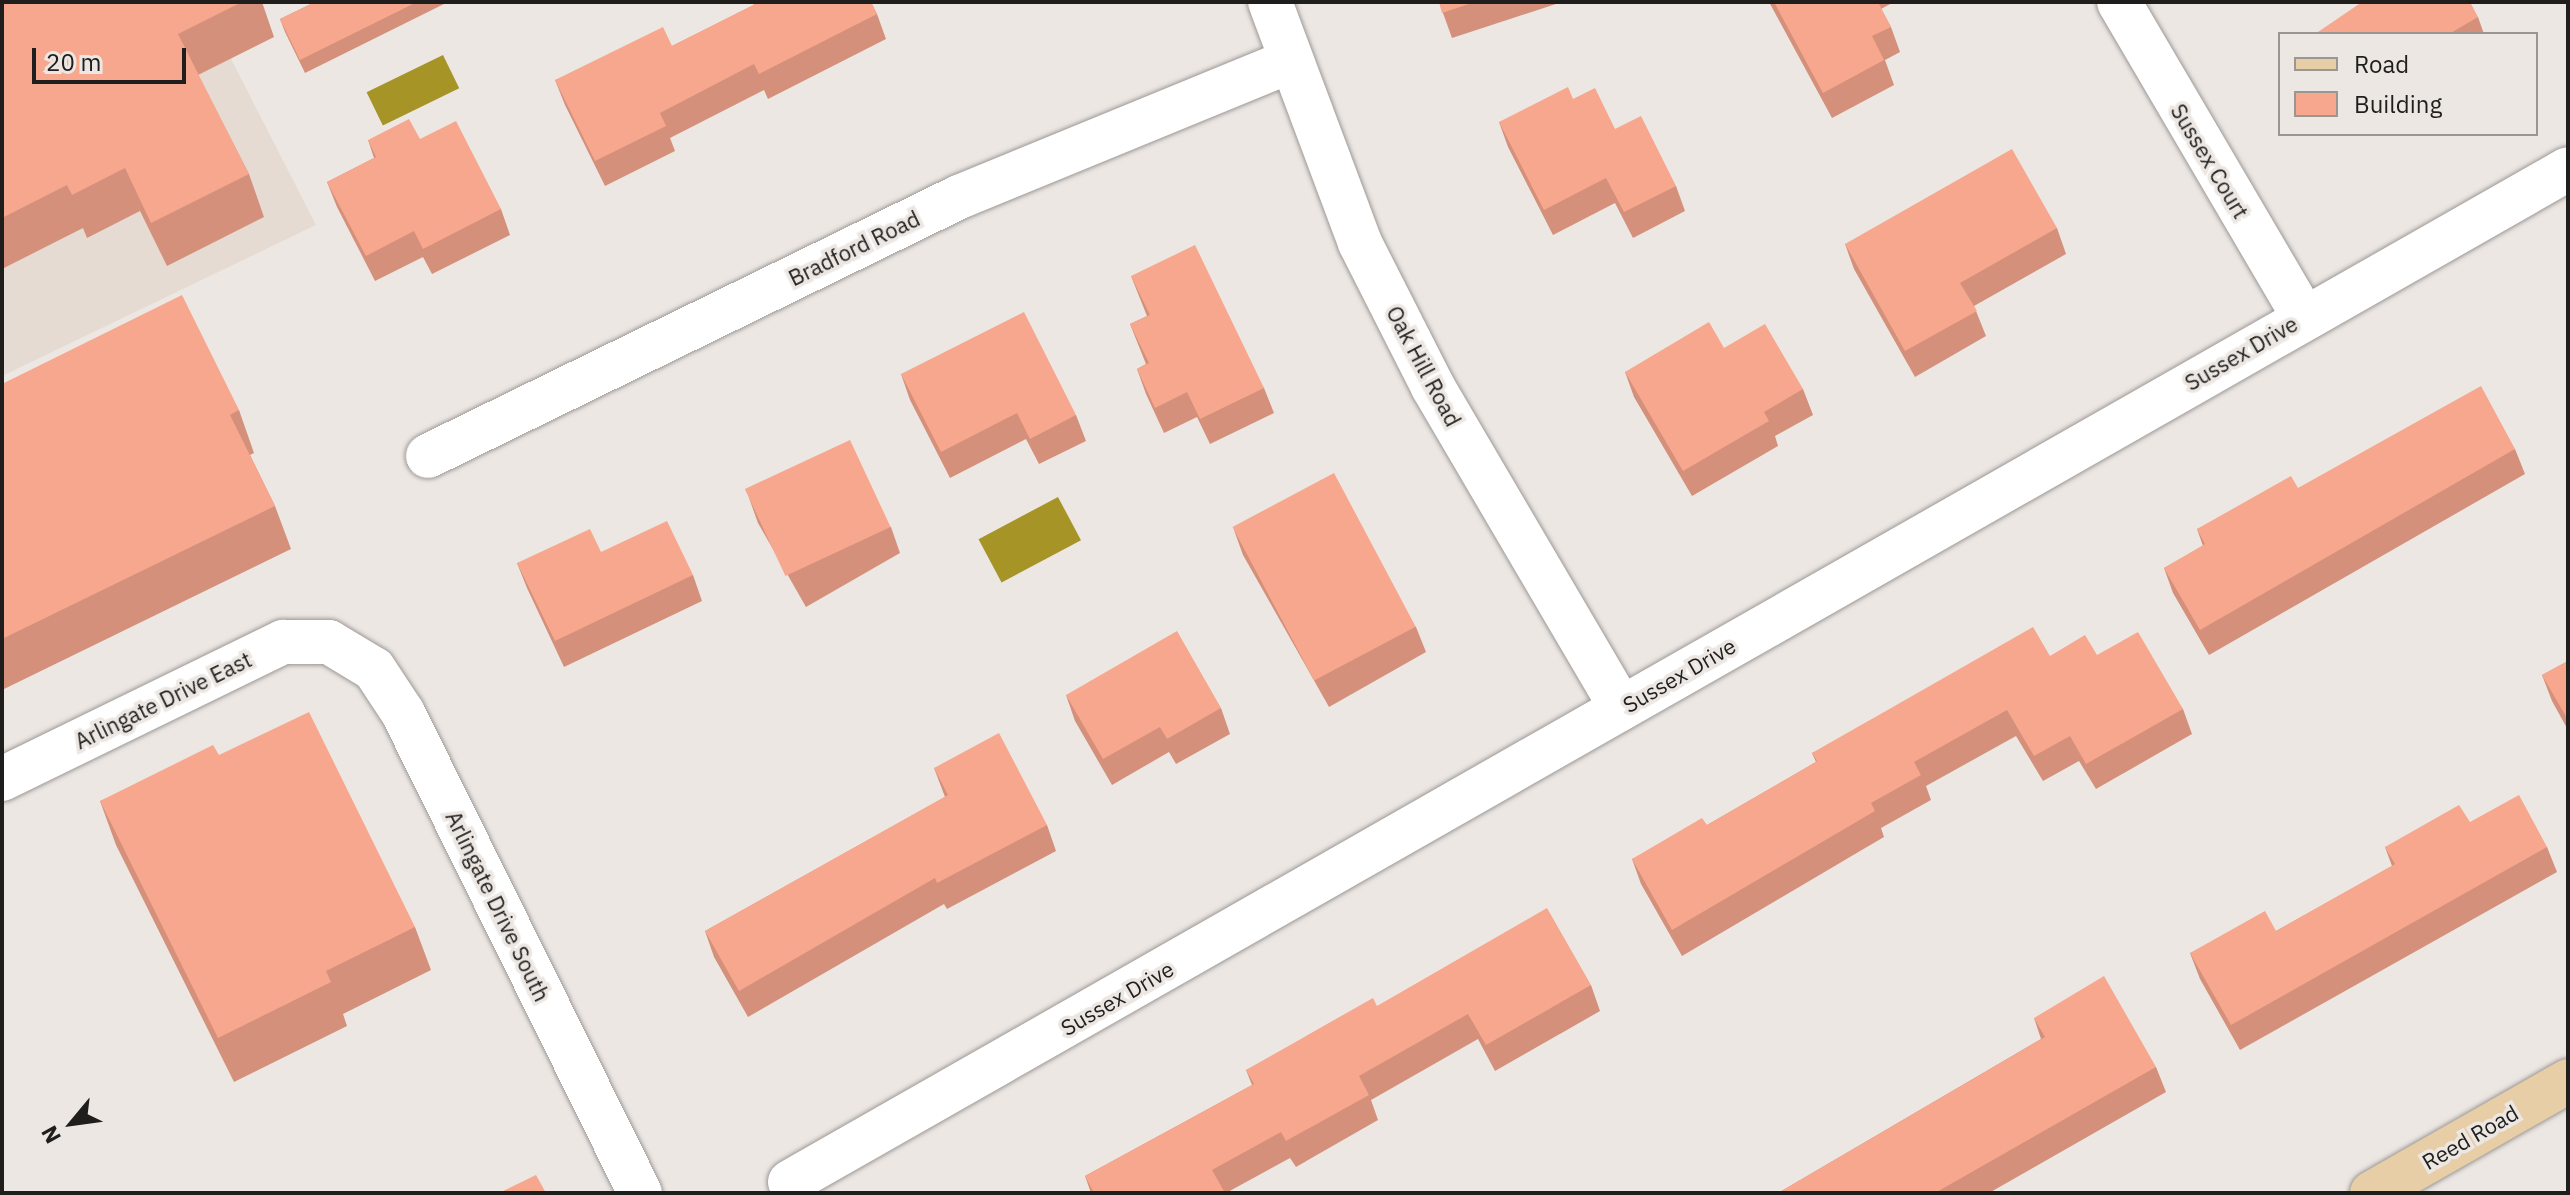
<!DOCTYPE html>
<html>
<head>
<meta charset="utf-8">
<style>
	body { margin:0 }
	#map { position:relative; width:2570px; height:1195px; overflow:hidden; background:#ece7e3; font-family:"IBM Plex Sans",sans-serif }
	div>[style] { position:absolute }
	.built>* { inset:0; background:#e6dbd2 }
	.water>* { inset:0; background:#a69427; transform-origin:0 0 }
	.roads { filter:drop-shadow(0 0 2px #9d9895) drop-shadow(0 0 2px #9d9895) }
	.minor>* { height:44px; margin:-22px; padding:0 22px; transform-origin:22px; border-radius:22px; background:#fff }
	.major>* { height:44px; margin:-22px; padding:0 22px; transform-origin:22px; border-radius:22px; background:#e7cea7 }
	.wall>* { inset:0; background:#d4907a }
	.building>* { inset:0; background:#f6a78e; transform-origin:0 0 }
	span { translate:-50% -50%; white-space:nowrap; text-align:center; line-height:1.15; -webkit-text-stroke:7px #ece7e3; paint-order:stroke }
	.street-label { font-size:22px; color:#1f1e1c }
	.frame { position:absolute; inset:0; border:4px solid #1f1e1c; pointer-events:none }
	.legend { position:absolute; left:2278px; top:32px; width:260px; height:104px; box-sizing:border-box; background:#ece7e3; border:2px solid #9a9793; margin:0; padding:10px 14px; list-style:none; font-size:24px; color:#1f1e1c }
	.legend li { display:flex; align-items:center; gap:16px; height:40px }
	.legend b { width:40px; border:2px solid #9a9793 }
	.north { position:absolute; left:32px; top:1083px; width:80px; height:80px; -webkit-text-stroke:6px #ece7e3; paint-order:stroke; rotate:241deg; font-size:22px; font-weight:700; line-height:32px; text-align:center; color:#1f1e1c }
	.north::after { content:''; display:block; margin:auto; width:28px; height:36px; background:#1f1e1c; clip-path:polygon(50% 0,100% 100%,50% 72%,0 100%) }
	.scale { position:absolute; left:32px; top:48px; width:154px; height:36px; box-sizing:border-box; border:4px solid #1f1e1c; border-top:0; padding-left:10px; font-size:24px; line-height:28px; white-space:nowrap; color:#1f1e1c; -webkit-text-stroke:6px #ece7e3; paint-order:stroke }
</style>
</head>
<body>
<div id="map">
	<div class="built">
		<i style="clip-path:polygon(2px 2px,202px 2px,316px 225px,2px 376px)"></i>
	</div>
	<div class="water">
		<i style="left:443px;top:55px;width:37px;height:85px;rotate:64deg"></i>
		<i style="left:1058px;top:497px;width:49px;height:90px;rotate:62deg"></i>
	</div>
	<div class="roads">
		<div class="minor">
			<i style="left:1270px;top:2px;width:257px;rotate:69.5deg"></i>
			<i style="left:1360px;top:243px;width:161px;rotate:63.1deg"></i>
			<i style="left:1433px;top:387px;width:372px;rotate:59.6deg"></i>
			<i style="left:2119px;top:2px;width:365px;rotate:59.6deg"></i>
			<i style="left:428px;top:456px;width:591px;rotate:-26deg"></i>
			<i style="left:959px;top:197px;width:359px;rotate:-22.3deg"></i>
			<i style="left:2px;top:779px;width:313px;rotate:-26deg"></i>
			<i style="left:283px;top:642px;width:46px"></i>
			<i style="left:329px;top:642px;width:52px;rotate:31deg"></i>
			<i style="left:374px;top:669px;width:53px;rotate:56.6deg"></i>
			<i style="left:403px;top:713px;width:535px;rotate:63.72deg"></i>
			<i style="left:790px;top:1182px;width:2046px;rotate:-29.67deg"></i>
		</div>
		<div class="major">
			<i style="left:2372px;top:1193px;width:226px;rotate:-29.7deg"></i>
		</div>
	</div>
	<div class="wall">
		<i style="clip-path:polygon(2px 2px,262px 2px,274px 37px,198px 75px,249px 174px,264px 217px,167px 266px,140px 211px,87px 238px,83px 228px,2px 269px)"></i>
		<i style="clip-path:polygon(315px 2px,448px 2px,305px 73px,285px 32px,280px 19px)"></i>
		<i style="clip-path:polygon(753px 2px,871px 2px,877px 14px,886px 39px,768px 99px,764px 90px,670px 138px,675px 151px,605px 186px,565px 105px,555px 80px,672px 46px,754px 5px)"></i>
		<i style="clip-path:polygon(1439px 2px,1562px 2px,1452px 38px)"></i>
		<i style="clip-path:polygon(1769px 2px,1894px 2px,1881px 9px,1891px 27px,1900px 52px,1885px 60px,1894px 85px,1832px 118px)"></i>
		<i style="clip-path:polygon(2478px 17px,2484px 34px,2318px 34px)"></i>
		<i style="clip-path:polygon(1573px 99px,1615px 129px,1676px 186px,1685px 211px,1633px 238px,1615px 203px,1553px 235px,1508px 147px,1499px 122px)"></i>
		<i style="clip-path:polygon(420px 139px,501px 209px,510px 235px,432px 274px,423px 257px,375px 281px,337px 207px,327px 182px,374px 158px,368px 140px)"></i>
		<i style="clip-path:polygon(2057px 228px,2066px 254px,1974px 306px,1986px 336px,1915px 377px,1854px 269px,1845px 244px)"></i>
		<i style="clip-path:polygon(1131px 276px,1264px 388px,1274px 413px,1210px 444px,1197px 417px,1164px 433px,1146px 394px,1137px 369px,1146px 364px,1130px 324px,1147px 316px)"></i>
		<i style="clip-path:polygon(1724px 348px,1803px 389px,1813px 415px,1775px 436px,1778px 446px,1692px 496px,1634px 397px,1625px 372px)"></i>
		<i style="clip-path:polygon(901px 374px,1076px 415px,1086px 441px,1039px 464px,1026px 439px,950px 478px,910px 400px)"></i>
		<i style="clip-path:polygon(2px 384px,239px 410px,254px 453px,250px 455px,275px 506px,291px 549px,2px 690px)"></i>
		<i style="clip-path:polygon(2515px 449px,2525px 474px,2209px 655px,2173px 593px,2164px 568px,2203px 546px,2197px 529px,2298px 488px)"></i>
		<i style="clip-path:polygon(749px 498px,891px 527px,900px 553px,806px 607px,758px 523px)"></i>
		<i style="clip-path:polygon(1234px 530px,1416px 627px,1426px 652px,1329px 707px,1243px 555px)"></i>
		<i style="clip-path:polygon(601px 552px,693px 575px,702px 601px,564px 667px,527px 588px,517px 563px)"></i>
		<i style="clip-path:polygon(2097px 655px,2183px 709px,2192px 734px,2096px 789px,2079px 761px,2043px 781px,2016px 736px,1926px 786px,1931px 800px,1881px 828px,1884px 837px,1682px 956px,1641px 884px,1632px 859px,1707px 825px,1797px 773px,1816px 762px,1812px 753px,2050px 656px)"></i>
		<i style="clip-path:polygon(2568px 661px,2568px 730px,2552px 701px,2542px 675px)"></i>
		<i style="clip-path:polygon(1066px 695px,1221px 708px,1230px 734px,1176px 764px,1169px 752px,1112px 785px,1075px 721px)"></i>
		<i style="clip-path:polygon(219px 755px,415px 927px,431px 970px,343px 1014px,347px 1026px,234px 1082px,116px 845px,100px 801px)"></i>
		<i style="clip-path:polygon(934px 768px,1047px 825px,1056px 851px,947px 909px,944px 904px,748px 1017px,714px 957px,705px 931px,945px 797px)"></i>
		<i style="clip-path:polygon(2470px 822px,2547px 847px,2557px 872px,2240px 1050px,2200px 979px,2190px 953px,2276px 931px,2392px 866px,2385px 847px)"></i>
		<i style="clip-path:polygon(1591px 985px,1600px 1011px,1495px 1071px,1478px 1039px,1371px 1100px,1378px 1120px,1296px 1167px,1290px 1158px,1226px 1193px,1091px 1193px,1085px 1176px,1252px 1085px,1246px 1070px,1377px 1006px)"></i>
		<i style="clip-path:polygon(2034px 1018px,2156px 1067px,2166px 1092px,1989px 1193px,1778px 1193px,2041px 1039px)"></i>
	</div>
	<div class="building">
		<i style="clip-path:polygon(2px 2px,242px 2px,178px 34px,249px 174px,151px 223px,125px 168px,72px 195px,67px 185px,2px 218px)"></i>
		<i style="clip-path:polygon(315px 2px,417px 2px,300px 60px,280px 19px)"></i>
		<i style="clip-path:polygon(756px 2px,871px 2px,877px 14px,759px 74px,754px 64px,660px 113px,666px 126px,595px 161px,555px 80px,663px 27px,672px 46px,757px 3px)"></i>
		<i style="clip-path:polygon(1439px 2px,1475px 2px,1442px 13px)"></i>
		<i style="clip-path:polygon(1774px 2px,1878px 2px,1891px 27px,1872px 36px,1884px 60px,1823px 93px)"></i>
		<i style="clip-path:polygon(2362px 2px,2470px 2px,2478px 17px,2449px 34px,2319px 34px,2318px 32px)"></i>
		<i style="clip-path:polygon(1568px 87px,1573px 99px,1595px 88px,1615px 129px,1641px 116px,1676px 186px,1624px 212px,1606px 178px,1544px 210px,1499px 122px)"></i>
		<i style="clip-path:polygon(409px 119px,420px 139px,456px 121px,501px 209px,423px 249px,414px 231px,366px 256px,327px 182px,376px 157px,368px 140px)"></i>
		<i style="clip-path:polygon(2012px 149px,2057px 228px,1960px 283px,1977px 311px,1905px 351px,1845px 244px)"></i>
		<i style="clip-path:polygon(1195px 245px,1264px 388px,1200px 419px,1187px 392px,1155px 408px,1137px 369px,1149px 363px,1130px 324px,1150px 315px,1131px 276px)"></i>
		<i style="clip-path:polygon(182px 295px,239px 410px,230px 415px,275px 506px,2px 639px,2px 384px)"></i>
		<i style="clip-path:polygon(1024px 312px,1076px 415px,1030px 439px,1017px 413px,941px 452px,901px 374px)"></i>
		<i style="clip-path:polygon(1709px 322px,1724px 348px,1765px 324px,1803px 389px,1764px 412px,1769px 421px,1683px 471px,1625px 372px)"></i>
		<i style="clip-path:polygon(2481px 386px,2515px 449px,2200px 630px,2164px 568px,2205px 544px,2197px 529px,2291px 476px,2298px 488px)"></i>
		<i style="left:850px;top:440px;width:96px;height:116px;rotate:65deg"></i>
		<i style="left:1334px;top:473px;width:174px;height:115px;rotate:62deg"></i>
		<i style="clip-path:polygon(667px 521px,693px 575px,555px 641px,517px 563px,590px 529px,601px 552px)"></i>
		<i style="clip-path:polygon(2033px 627px,2050px 656px,2085px 635px,2097px 655px,2138px 632px,2183px 709px,2086px 764px,2070px 736px,2034px 756px,2007px 710px,1914px 762px,1921px 775px,1871px 803px,1875px 811px,1672px 930px,1632px 859px,1702px 818px,1707px 825px,1797px 773px,1817px 761px,1812px 753px)"></i>
		<i style="clip-path:polygon(1177px 631px,1221px 708px,1167px 739px,1160px 727px,1103px 759px,1066px 695px)"></i>
		<i style="clip-path:polygon(2568px 661px,2568px 720px,2542px 675px)"></i>
		<i style="clip-path:polygon(309px 712px,415px 927px,326px 971px,331px 982px,218px 1038px,100px 801px,213px 745px,219px 755px)"></i>
		<i style="clip-path:polygon(999px 733px,1047px 825px,937px 883px,935px 878px,739px 991px,705px 931px,948px 795px,934px 768px)"></i>
		<i style="clip-path:polygon(2519px 795px,2547px 847px,2231px 1025px,2190px 953px,2265px 911px,2276px 931px,2395px 864px,2385px 847px,2459px 805px,2470px 822px)"></i>
		<i style="clip-path:polygon(1547px 908px,1591px 985px,1486px 1045px,1468px 1014px,1359px 1076px,1369px 1095px,1286px 1141px,1281px 1132px,1212px 1170px,1225px 1193px,1094px 1193px,1085px 1176px,1254px 1084px,1246px 1070px,1373px 998px,1377px 1006px)"></i>
		<i style="clip-path:polygon(2104px 976px,2156px 1067px,1935px 1193px,1778px 1193px,2045px 1037px,2034px 1018px)"></i>
		<i style="clip-path:polygon(536px 1175px,546px 1193px,499px 1193px)"></i>
	</div>
	<div class="street-label">
		<span style="left:2210px;top:161px;rotate:59deg">Sussex Court</span>
		<span style="left:854px;top:248px;rotate:-26deg">Bradford Road</span>
		<span style="left:2241px;top:353px;rotate:-30deg">Sussex Drive</span>
		<span style="left:1424px;top:366px;rotate:62deg">Oak Hill Road</span>
		<span style="left:1679px;top:675px;rotate:-30deg">Sussex Drive</span>
		<span style="left:163px;top:700px;rotate:-26deg">Arlingate Drive East</span>
		<span style="left:498px;top:906px;rotate:64deg">Arlingate Drive South</span>
		<span style="left:1117px;top:998px;rotate:-30deg">Sussex Drive</span>
		<span style="left:2470px;top:1137px;rotate:-30deg">Reed Road</span>
	</div>
	<div class="frame"></div>
	<ul class="legend">
	<li><b style="height:10px;background:#e7cea7"></b>Road</li>
	<li><b style="height:22px;background:#f6a78e"></b>Building</li>
	</ul>
	<div class="north">N</div>
	<div class="scale">20 m</div>
</div>
</body>
</html>
